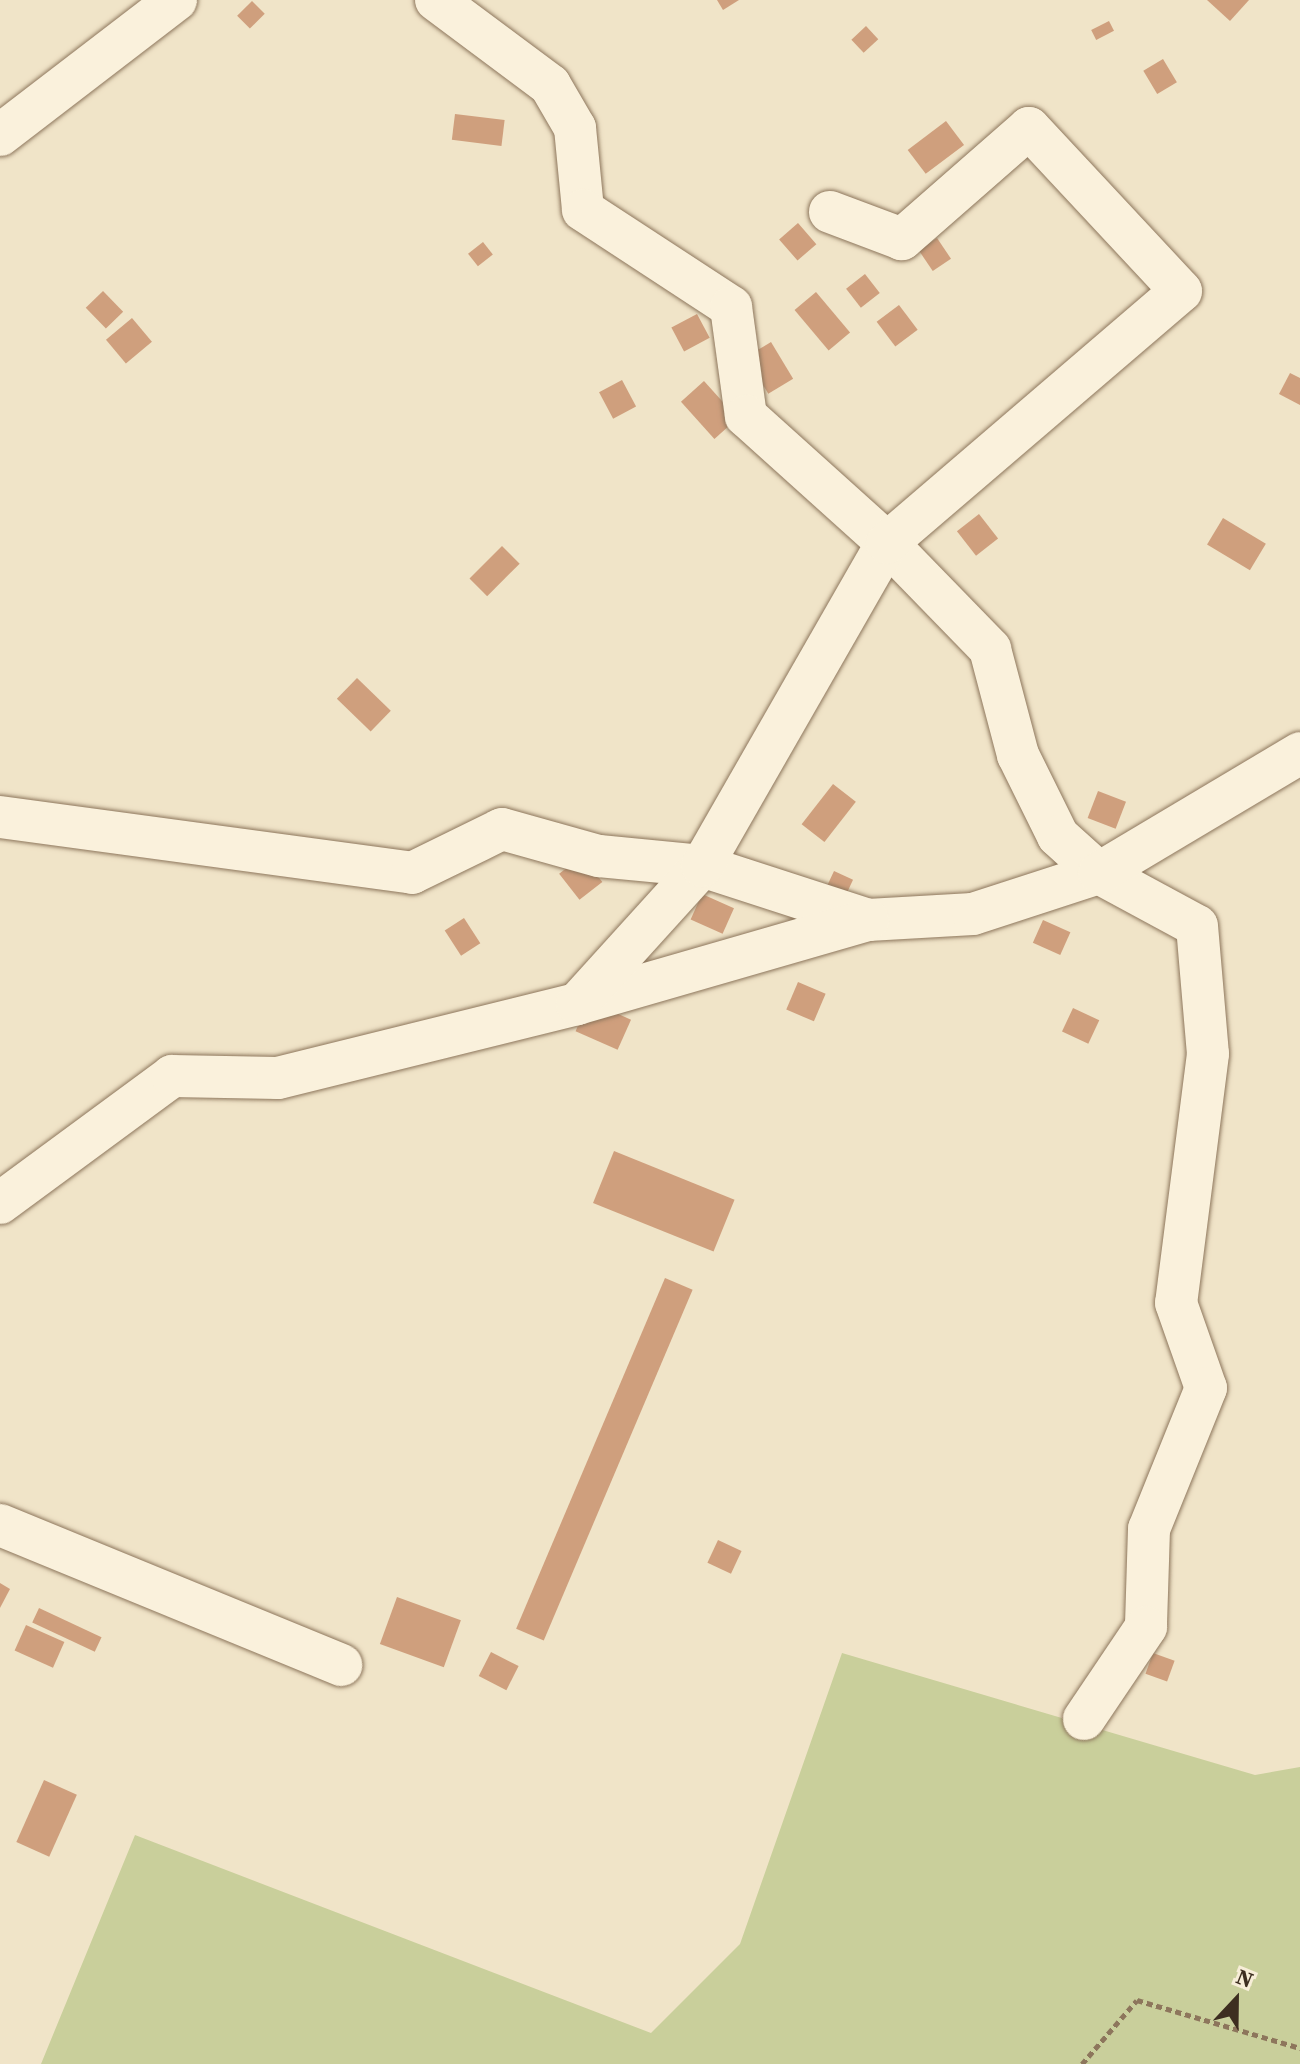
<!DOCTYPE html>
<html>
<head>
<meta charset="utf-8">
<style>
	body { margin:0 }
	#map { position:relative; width:1300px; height:2064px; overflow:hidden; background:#f0e4c8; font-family:"Source Serif 4",serif }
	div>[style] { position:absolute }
	.green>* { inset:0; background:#c9cf9b }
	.building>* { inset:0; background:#cf9f7d; transform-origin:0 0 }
	.path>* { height:5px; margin-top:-2.5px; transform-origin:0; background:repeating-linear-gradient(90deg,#8d765c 0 6px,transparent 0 10px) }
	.roads { filter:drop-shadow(0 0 2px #8d765c) drop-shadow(0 0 2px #8d765c) }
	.minor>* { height:42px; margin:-21px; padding:0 21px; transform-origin:21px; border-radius:21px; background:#faf1dc }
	span { translate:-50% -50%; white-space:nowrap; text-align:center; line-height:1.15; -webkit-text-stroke:8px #f7eed8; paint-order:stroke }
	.north { position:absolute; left:1196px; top:1960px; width:80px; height:80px; -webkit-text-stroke:6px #f7eed8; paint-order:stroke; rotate:22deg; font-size:22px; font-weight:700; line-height:32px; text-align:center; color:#3d2e20 }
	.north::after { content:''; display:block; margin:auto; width:28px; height:36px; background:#3d2e20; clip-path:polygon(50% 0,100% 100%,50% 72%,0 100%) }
</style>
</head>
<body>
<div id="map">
	<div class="green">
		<i style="clip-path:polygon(842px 1653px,1255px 1775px,1300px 1767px,1300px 2064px,41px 2064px,135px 1835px,651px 2033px,740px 1944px)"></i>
	</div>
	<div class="building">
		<i style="clip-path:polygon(717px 0,739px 0,723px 10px)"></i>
		<i style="clip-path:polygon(1207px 0,1249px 0,1230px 21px)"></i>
		<i style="left:252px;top:1px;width:18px;height:21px;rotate:45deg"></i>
		<i style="left:1109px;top:21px;width:11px;height:20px;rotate:63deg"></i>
		<i style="left:866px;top:26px;width:18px;height:20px;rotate:47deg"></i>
		<i style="left:1163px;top:59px;width:27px;height:23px;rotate:59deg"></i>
		<i style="left:455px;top:114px;width:50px;height:26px;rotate:7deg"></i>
		<i style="left:946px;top:121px;width:30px;height:48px;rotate:53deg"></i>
		<i style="left:798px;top:223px;width:28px;height:25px;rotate:49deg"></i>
		<i style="left:937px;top:238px;width:25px;height:22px;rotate:56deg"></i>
		<i style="left:483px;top:242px;width:16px;height:19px;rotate:52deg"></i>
		<i style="left:865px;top:274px;width:24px;height:24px;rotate:52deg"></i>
		<i style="left:103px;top:291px;width:29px;height:24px;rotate:46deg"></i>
		<i style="left:816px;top:292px;width:53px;height:28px;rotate:50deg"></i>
		<i style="left:899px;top:305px;width:31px;height:28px;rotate:53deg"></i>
		<i style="left:697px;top:314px;width:27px;height:29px;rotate:62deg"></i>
		<i style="left:132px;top:318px;width:31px;height:34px;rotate:50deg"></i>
		<i style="left:771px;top:342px;width:43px;height:29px;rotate:59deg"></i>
		<i style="clip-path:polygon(1290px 373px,1300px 378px,1300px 405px,1279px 394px)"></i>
		<i style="left:622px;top:380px;width:30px;height:26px;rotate:62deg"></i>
		<i style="left:704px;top:381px;width:50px;height:31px;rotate:48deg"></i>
		<i style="left:979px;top:514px;width:31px;height:28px;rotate:52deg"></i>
		<i style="left:1223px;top:518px;width:50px;height:31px;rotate:31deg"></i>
		<i style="left:502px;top:546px;width:25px;height:46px;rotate:45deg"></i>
		<i style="left:357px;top:678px;width:47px;height:29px;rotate:44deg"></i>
		<i style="left:833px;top:784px;width:29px;height:51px;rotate:38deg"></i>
		<i style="left:1098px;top:791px;width:30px;height:29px;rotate:21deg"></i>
		<i style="left:582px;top:856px;width:33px;height:29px;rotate:52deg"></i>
		<i style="left:834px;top:871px;width:21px;height:22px;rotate:25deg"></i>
		<i style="left:702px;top:894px;width:35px;height:28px;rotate:24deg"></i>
		<i style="left:464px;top:918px;width:30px;height:23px;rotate:57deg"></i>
		<i style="left:1043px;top:920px;width:30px;height:25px;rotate:24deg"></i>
		<i style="left:798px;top:982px;width:30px;height:30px;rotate:23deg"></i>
		<i style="left:589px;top:1001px;width:46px;height:33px;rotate:24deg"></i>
		<i style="left:1073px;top:1008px;width:29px;height:26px;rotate:25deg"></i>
		<i style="left:614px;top:1151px;width:130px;height:56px;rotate:22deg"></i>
		<i style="left:665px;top:1278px;width:30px;height:381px;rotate:23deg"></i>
		<i style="left:718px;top:1540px;width:26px;height:25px;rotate:25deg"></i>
		<i style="clip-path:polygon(0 1583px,10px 1589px,0 1608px)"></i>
		<i style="left:397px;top:1597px;width:68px;height:50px;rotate:20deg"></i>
		<i style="left:39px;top:1608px;width:69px;height:16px;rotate:25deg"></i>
		<i style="left:26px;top:1625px;width:42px;height:28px;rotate:24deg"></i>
		<i style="left:491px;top:1652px;width:31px;height:27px;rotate:27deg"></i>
		<i style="left:1153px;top:1653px;width:23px;height:22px;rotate:20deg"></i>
		<i style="left:44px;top:1780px;width:36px;height:68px;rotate:24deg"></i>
	</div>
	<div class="path">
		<i style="left:1082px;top:2064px;width:84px;rotate:-49.3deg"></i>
		<i style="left:1137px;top:2000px;width:170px;rotate:16.4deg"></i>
	</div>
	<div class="roads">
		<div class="minor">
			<i style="left:436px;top:0;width:142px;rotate:36.7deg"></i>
			<i style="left:550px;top:85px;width:50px;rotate:59.8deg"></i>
			<i style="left:575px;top:128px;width:82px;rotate:84.4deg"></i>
			<i style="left:583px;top:210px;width:177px;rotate:33.2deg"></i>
			<i style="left:731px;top:307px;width:110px;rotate:82.2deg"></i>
			<i style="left:746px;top:416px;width:190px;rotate:42deg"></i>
			<i style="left:887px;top:543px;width:148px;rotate:45.8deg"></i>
			<i style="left:990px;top:649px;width:110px;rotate:75.2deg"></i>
			<i style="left:1018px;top:755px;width:90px;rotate:63.7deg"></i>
			<i style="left:1058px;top:836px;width:55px;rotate:42.1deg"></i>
			<i style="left:1099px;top:873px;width:111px;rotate:28.4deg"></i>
			<i style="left:1197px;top:926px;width:128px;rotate:85.1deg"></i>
			<i style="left:1208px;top:1054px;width:251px;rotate:97.3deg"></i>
			<i style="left:1176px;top:1303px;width:90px;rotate:70.6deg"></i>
			<i style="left:1206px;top:1388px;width:152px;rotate:112deg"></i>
			<i style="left:1149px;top:1529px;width:98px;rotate:91.8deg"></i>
			<i style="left:1146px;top:1627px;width:111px;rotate:124deg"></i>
			<i style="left:0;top:135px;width:222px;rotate:-37.5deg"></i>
			<i style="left:0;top:817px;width:416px;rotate:7.7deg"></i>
			<i style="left:412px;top:873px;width:100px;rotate:-26.1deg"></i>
			<i style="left:502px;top:829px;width:101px;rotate:15.6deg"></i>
			<i style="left:599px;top:856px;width:103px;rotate:5.5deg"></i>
			<i style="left:702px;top:866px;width:175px;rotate:18deg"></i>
			<i style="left:868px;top:920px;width:105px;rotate:-3.3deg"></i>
			<i style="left:973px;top:914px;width:133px;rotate:-18deg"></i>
			<i style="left:1099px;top:873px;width:234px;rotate:-30.8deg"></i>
			<i style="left:577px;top:1004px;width:303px;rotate:-16.1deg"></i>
			<i style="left:0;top:1203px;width:214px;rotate:-36.4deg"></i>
			<i style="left:172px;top:1076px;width:106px;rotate:1.1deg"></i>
			<i style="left:278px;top:1078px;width:308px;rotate:-13.9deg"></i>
			<i style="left:577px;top:1004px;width:186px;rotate:-47.8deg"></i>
			<i style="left:702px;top:866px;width:372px;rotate:-60.2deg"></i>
			<i style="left:887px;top:543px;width:387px;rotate:-40.6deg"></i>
			<i style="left:1181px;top:291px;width:223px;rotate:-133deg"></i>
			<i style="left:1029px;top:128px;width:169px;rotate:138.8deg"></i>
			<i style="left:902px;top:239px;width:77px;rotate:-159.4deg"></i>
			<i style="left:0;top:1525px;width:369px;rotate:22.3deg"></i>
		</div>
	</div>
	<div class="north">N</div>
</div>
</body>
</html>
